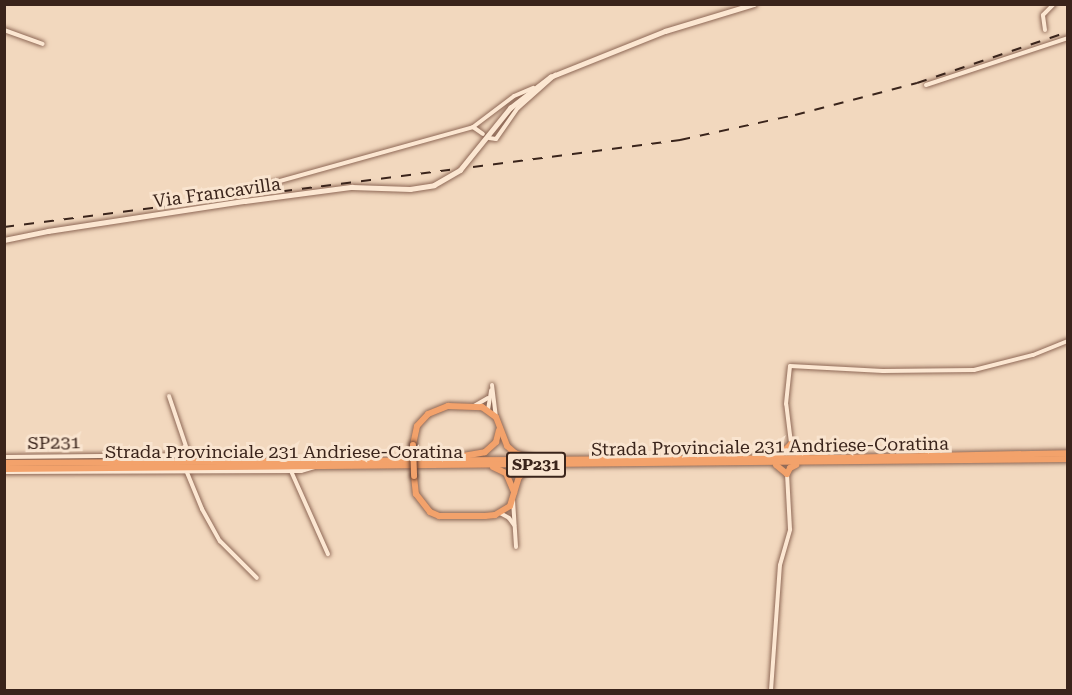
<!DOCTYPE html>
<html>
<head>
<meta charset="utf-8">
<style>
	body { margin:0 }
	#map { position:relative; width:1072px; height:695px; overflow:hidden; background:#f2d8be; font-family:"Roboto Serif",serif }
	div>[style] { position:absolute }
	.roads { filter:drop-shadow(0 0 2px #8d6755) drop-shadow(0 0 2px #8d6755) }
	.minor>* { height:4px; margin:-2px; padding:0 2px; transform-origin:2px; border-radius:2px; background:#fce7d2 }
	.tertiary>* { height:4.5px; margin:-2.25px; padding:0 2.25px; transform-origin:2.25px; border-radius:2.25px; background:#fce7d2 }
	.trunk>* { height:6px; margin:-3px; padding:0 3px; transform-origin:3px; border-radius:3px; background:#f3a26b }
	.rail>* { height:1.5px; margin-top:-0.75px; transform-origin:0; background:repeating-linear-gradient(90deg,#3a241b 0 10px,transparent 0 20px) }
	.bridges { filter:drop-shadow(0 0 2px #5a362a) drop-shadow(0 0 2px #5a362a) }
	.trunk-bridge>* { height:6px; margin:-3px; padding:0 3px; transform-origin:3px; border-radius:3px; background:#f3a26b }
	span { translate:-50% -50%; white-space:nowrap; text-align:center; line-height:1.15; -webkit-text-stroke:6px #f9e4cf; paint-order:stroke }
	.shield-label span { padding:2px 4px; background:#f9e4cf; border:2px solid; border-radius:4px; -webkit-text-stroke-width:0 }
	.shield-label { font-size:16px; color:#3a241b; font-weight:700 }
	.street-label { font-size:18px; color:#3a241b }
	.frame { position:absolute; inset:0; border:6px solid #3a241b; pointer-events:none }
</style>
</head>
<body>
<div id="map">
	<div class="roads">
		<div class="minor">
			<i style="left:4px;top:30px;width:41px;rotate:19.7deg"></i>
			<i style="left:1045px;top:30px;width:15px;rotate:-98deg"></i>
			<i style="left:1043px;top:15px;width:16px;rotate:-45deg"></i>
			<i style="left:926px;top:85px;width:150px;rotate:-18.3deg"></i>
			<i style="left:473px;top:127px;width:12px;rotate:35deg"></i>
			<i style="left:489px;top:138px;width:7px;rotate:8deg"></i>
			<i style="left:496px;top:139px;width:38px;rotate:-55deg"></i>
			<i style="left:518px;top:108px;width:50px;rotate:-41.7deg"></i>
			<i style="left:237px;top:193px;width:245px;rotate:-15.6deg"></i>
			<i style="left:473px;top:127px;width:51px;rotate:-37.1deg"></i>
			<i style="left:514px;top:96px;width:21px;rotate:-23deg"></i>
			<i style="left:492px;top:385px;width:31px;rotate:83deg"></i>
			<i style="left:169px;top:396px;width:62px;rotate:71.3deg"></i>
			<i style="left:474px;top:406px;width:16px;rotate:-30deg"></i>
			<i style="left:488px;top:410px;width:20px;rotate:-81deg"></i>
			<i style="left:791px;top:443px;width:39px;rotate:-97deg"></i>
			<i style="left:786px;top:404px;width:38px;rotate:-84deg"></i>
			<i style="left:790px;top:366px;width:93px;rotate:3.1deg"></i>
			<i style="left:883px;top:371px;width:91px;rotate:-0.6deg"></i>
			<i style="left:974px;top:370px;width:61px;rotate:-14.3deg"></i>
			<i style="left:1033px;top:355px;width:38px;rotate:-22deg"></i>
			<i style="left:4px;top:457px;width:191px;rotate:-0.6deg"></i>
			<i style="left:195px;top:455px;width:12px;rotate:24deg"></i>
			<i style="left:186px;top:470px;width:42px;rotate:67.7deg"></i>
			<i style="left:202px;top:509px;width:37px;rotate:61deg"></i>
			<i style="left:220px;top:541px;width:52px;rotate:45deg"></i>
			<i style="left:291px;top:471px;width:91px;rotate:66deg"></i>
			<i style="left:4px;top:472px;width:297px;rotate:-0.2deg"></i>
			<i style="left:301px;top:471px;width:15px;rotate:-16deg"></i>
			<i style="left:513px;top:500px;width:47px;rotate:86.3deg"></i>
			<i style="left:500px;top:513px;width:10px;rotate:29deg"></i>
			<i style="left:509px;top:518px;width:9px;rotate:54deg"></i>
			<i style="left:771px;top:690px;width:125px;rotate:-85.9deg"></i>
			<i style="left:780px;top:565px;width:37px;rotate:-74deg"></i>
			<i style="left:790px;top:529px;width:55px;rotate:-93.1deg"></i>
		</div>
		<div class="tertiary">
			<i style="left:4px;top:240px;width:45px;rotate:-11.6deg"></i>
			<i style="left:48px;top:231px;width:199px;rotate:-8.7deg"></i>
			<i style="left:245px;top:201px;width:108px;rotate:-7.5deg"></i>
			<i style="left:352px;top:187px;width:58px;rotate:2deg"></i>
			<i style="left:410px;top:189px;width:24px;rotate:-9deg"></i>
			<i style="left:434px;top:185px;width:30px;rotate:-30deg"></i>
			<i style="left:460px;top:170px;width:80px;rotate:-51.1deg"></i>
			<i style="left:510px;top:108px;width:51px;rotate:-37.8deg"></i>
			<i style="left:550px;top:77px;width:124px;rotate:-21.8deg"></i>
			<i style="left:665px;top:31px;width:93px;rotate:-16.9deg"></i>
		</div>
		<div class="trunk">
			<i style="left:413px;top:445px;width:19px;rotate:-78deg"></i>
			<i style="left:417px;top:426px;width:16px;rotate:-47deg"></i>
			<i style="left:428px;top:414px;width:22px;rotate:-22deg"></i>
			<i style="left:448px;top:406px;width:34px;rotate:2deg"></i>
			<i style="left:482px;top:407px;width:17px;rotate:36deg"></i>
			<i style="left:496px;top:417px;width:31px;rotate:69deg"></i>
			<i style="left:507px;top:446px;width:11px;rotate:41deg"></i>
			<i style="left:515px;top:453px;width:20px;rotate:18deg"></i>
			<i style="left:772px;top:454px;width:10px;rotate:-6deg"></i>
			<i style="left:782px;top:453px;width:13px;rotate:-45deg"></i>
			<i style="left:791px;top:444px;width:11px;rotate:52deg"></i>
			<i style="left:798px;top:453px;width:9px;rotate:6deg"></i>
			<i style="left:463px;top:456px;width:22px;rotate:-10deg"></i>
			<i style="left:485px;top:452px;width:15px;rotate:-42deg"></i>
			<i style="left:496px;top:442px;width:12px;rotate:-76deg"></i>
			<i style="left:4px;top:463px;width:832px;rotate:-0.34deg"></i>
			<i style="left:836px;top:458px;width:232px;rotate:-1.2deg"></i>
			<i style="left:776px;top:465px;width:14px;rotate:39deg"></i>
			<i style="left:787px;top:474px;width:7px;rotate:-63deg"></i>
			<i style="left:790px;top:468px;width:7px;rotate:-27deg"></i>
			<i style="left:493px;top:467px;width:14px;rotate:25deg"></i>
			<i style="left:506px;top:473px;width:21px;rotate:67deg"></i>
			<i style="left:4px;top:469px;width:1064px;rotate:-0.54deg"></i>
			<i style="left:414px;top:476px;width:18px;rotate:84deg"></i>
			<i style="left:416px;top:494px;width:23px;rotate:52deg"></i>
			<i style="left:430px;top:512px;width:10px;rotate:24deg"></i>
			<i style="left:439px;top:516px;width:46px"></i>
			<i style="left:485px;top:516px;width:10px;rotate:-6deg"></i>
			<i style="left:495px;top:515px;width:17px;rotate:-31deg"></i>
			<i style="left:510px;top:506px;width:30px;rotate:-73deg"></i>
			<i style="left:519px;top:477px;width:16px;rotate:-38deg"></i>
		</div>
	</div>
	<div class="rail">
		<i style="left:473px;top:167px;width:209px;rotate:-7.4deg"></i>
		<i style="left:680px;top:140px;width:118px;rotate:-12.3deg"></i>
		<i style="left:795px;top:115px;width:126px;rotate:-14.7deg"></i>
		<i style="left:917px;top:83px;width:159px;rotate:-18.7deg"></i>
		<i style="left:4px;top:227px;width:450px;rotate:-7.3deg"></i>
	</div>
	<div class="bridges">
		<div class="trunk-bridge">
			<i style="left:413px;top:445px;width:31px;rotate:88deg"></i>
		</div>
	</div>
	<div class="shield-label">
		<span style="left:536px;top:465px">SP231</span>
	</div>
	<div class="street-label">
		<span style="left:217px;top:193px;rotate:-8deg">Via Francavilla</span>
		<span style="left:54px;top:443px;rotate:-1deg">SP231</span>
		<span style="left:770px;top:447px;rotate:-1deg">Strada Provinciale 231 Andriese-Coratina</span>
		<span style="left:284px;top:452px">Strada Provinciale 231 Andriese-Coratina</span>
	</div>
	<div class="frame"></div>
</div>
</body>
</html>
